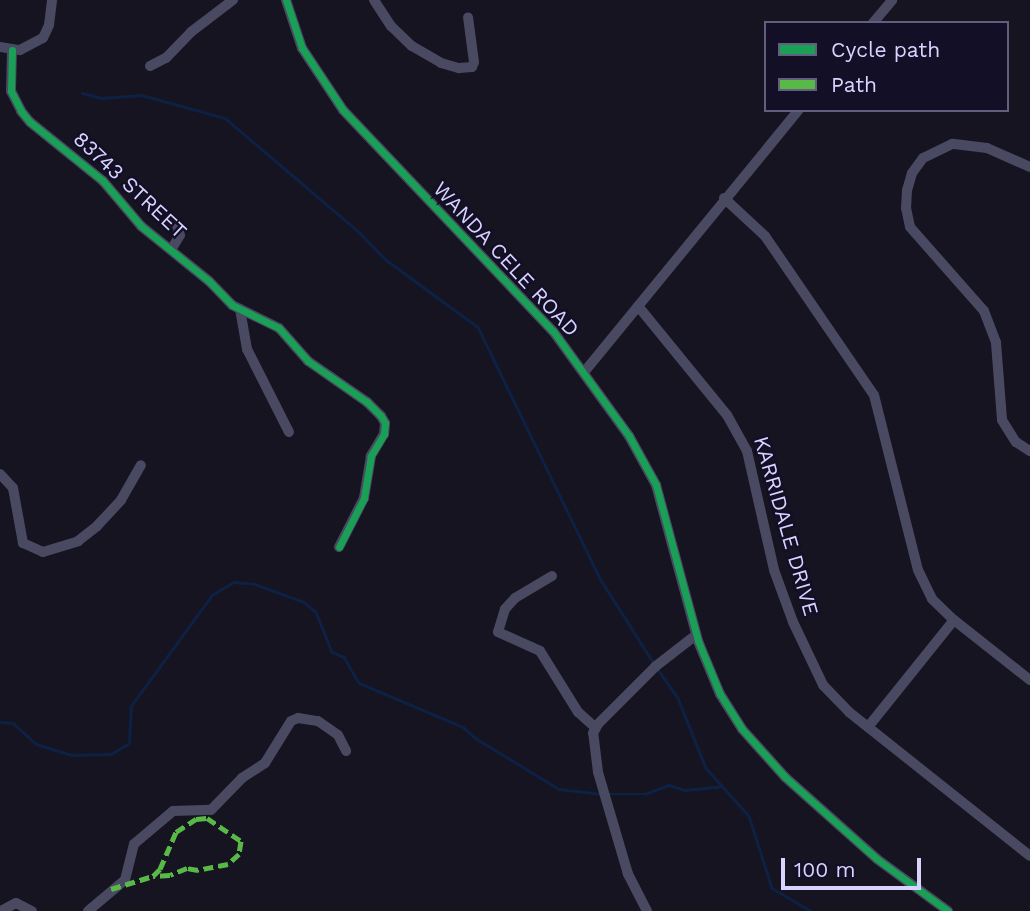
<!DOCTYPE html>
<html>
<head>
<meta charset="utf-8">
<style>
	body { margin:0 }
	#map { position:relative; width:1030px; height:911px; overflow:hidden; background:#161421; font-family:"Work Sans",sans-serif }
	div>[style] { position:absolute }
	.stream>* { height:2.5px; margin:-1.25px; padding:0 1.25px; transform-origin:1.25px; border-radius:1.25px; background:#0d2144 }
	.minor>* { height:10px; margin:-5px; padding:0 5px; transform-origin:5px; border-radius:5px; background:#4a4962 }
	.quiet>* { height:5px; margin-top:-2.5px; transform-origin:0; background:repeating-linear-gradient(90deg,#58b947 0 10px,transparent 0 15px) }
	.cycleway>* { height:7px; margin:-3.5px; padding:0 3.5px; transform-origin:3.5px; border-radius:3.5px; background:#1a9f57 }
	span { translate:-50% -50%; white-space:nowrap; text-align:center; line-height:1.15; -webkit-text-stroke:5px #130f26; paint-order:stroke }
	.street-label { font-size:21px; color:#d9d4ff }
	.legend { position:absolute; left:764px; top:21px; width:245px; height:91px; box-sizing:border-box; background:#130f26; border:2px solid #625e7d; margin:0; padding:9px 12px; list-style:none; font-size:21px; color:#d9d4ff }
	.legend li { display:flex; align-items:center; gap:14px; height:35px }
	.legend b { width:35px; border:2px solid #625e7d }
	.scale { position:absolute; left:781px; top:858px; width:140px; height:32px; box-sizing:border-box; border:4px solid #d9d4ff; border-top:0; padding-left:9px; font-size:21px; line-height:24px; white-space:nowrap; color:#d9d4ff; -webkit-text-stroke:5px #130f26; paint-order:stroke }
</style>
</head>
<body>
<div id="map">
	<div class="stream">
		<i style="left:82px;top:93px;width:21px;rotate:14deg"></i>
		<i style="left:102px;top:98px;width:40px;rotate:-4.3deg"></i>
		<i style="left:142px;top:95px;width:86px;rotate:15.5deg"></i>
		<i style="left:225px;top:118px;width:177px;rotate:40.4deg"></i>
		<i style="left:360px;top:233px;width:36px;rotate:46deg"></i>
		<i style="left:385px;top:259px;width:115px;rotate:36.2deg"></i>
		<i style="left:478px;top:327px;width:281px;rotate:64.1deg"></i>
		<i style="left:601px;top:580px;width:97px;rotate:57.6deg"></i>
		<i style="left:657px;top:668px;width:37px;rotate:55deg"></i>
		<i style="left:678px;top:698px;width:75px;rotate:68.2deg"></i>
		<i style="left:706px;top:768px;width:64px;rotate:48.1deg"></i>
		<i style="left:749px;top:816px;width:76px;rotate:72.3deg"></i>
		<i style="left:772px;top:888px;width:45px;rotate:30.5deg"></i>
		<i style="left:0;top:722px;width:13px;rotate:4deg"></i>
		<i style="left:13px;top:723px;width:31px;rotate:42deg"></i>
		<i style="left:36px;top:744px;width:37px;rotate:17deg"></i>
		<i style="left:71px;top:755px;width:40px;rotate:-1.4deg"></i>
		<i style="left:111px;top:754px;width:21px;rotate:-31deg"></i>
		<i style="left:129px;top:743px;width:37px;rotate:-87deg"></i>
		<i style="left:131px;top:706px;width:137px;rotate:-53.9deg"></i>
		<i style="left:212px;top:595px;width:26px;rotate:-31deg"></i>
		<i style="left:234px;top:582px;width:21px;rotate:5deg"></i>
		<i style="left:255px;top:584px;width:52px;rotate:20.2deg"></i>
		<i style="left:304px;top:602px;width:16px;rotate:40deg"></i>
		<i style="left:316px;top:612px;width:43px;rotate:68.2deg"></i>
		<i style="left:332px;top:652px;width:13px;rotate:23deg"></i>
		<i style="left:344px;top:657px;width:30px;rotate:60deg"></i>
		<i style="left:359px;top:683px;width:113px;rotate:22.9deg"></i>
		<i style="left:463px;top:727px;width:18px;rotate:41deg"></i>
		<i style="left:477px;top:739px;width:96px;rotate:31.4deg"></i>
		<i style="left:559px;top:789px;width:42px;rotate:6.8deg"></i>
		<i style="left:608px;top:794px;width:37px"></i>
		<i style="left:645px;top:794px;width:26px;rotate:-21deg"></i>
		<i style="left:669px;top:785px;width:17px;rotate:17deg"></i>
		<i style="left:685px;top:790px;width:36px;rotate:-6deg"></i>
	</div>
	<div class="minor">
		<i style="left:286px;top:0;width:51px;rotate:71.6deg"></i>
		<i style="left:302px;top:48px;width:74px;rotate:56.5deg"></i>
		<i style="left:343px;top:110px;width:305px;rotate:46.5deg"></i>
		<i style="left:553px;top:331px;width:130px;rotate:54.1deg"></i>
		<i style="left:629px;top:436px;width:56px;rotate:61.1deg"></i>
		<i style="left:656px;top:485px;width:162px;rotate:74.9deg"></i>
		<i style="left:698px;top:641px;width:57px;rotate:67.5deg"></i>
		<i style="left:720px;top:694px;width:41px;rotate:57.8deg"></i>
		<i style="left:742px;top:729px;width:64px;rotate:48.1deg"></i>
		<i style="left:785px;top:777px;width:123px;rotate:41.7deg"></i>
		<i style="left:877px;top:859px;width:88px;rotate:36.2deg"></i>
		<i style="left:374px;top:0;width:31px;rotate:57deg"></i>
		<i style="left:391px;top:26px;width:29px;rotate:44deg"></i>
		<i style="left:412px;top:46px;width:34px;rotate:30deg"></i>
		<i style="left:441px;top:63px;width:19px;rotate:16deg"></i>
		<i style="left:459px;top:68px;width:13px;rotate:-4deg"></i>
		<i style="left:472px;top:67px;width:5px;rotate:-68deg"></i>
		<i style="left:474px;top:62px;width:45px;rotate:-97.6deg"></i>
		<i style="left:873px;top:23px;width:30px;rotate:-50deg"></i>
		<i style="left:0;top:47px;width:20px;rotate:9deg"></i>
		<i style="left:20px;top:50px;width:26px;rotate:-28deg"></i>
		<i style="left:43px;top:38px;width:14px;rotate:-65deg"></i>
		<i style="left:49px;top:25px;width:25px;rotate:-83deg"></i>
		<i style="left:12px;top:50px;width:41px;rotate:91.4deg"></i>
		<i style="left:11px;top:91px;width:22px;rotate:63deg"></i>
		<i style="left:21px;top:111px;width:14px;rotate:51deg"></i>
		<i style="left:30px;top:122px;width:94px;rotate:38.9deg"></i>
		<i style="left:103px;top:181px;width:59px;rotate:49.8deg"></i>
		<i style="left:141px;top:226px;width:87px;rotate:39deg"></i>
		<i style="left:209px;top:281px;width:33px;rotate:46deg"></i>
		<i style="left:232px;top:305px;width:52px;rotate:26.1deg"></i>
		<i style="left:279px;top:328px;width:44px;rotate:48.7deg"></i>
		<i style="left:308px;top:361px;width:72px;rotate:34.8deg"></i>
		<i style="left:367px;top:402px;width:20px;rotate:45deg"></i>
		<i style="left:381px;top:416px;width:8px;rotate:60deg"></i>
		<i style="left:385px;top:423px;width:11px;rotate:95deg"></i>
		<i style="left:384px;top:434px;width:26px;rotate:121deg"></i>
		<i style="left:371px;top:456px;width:43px;rotate:99.5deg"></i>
		<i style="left:364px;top:498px;width:55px;rotate:117deg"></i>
		<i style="left:150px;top:66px;width:18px;rotate:-27deg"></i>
		<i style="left:166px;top:58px;width:36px;rotate:-46deg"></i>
		<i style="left:191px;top:32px;width:53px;rotate:-37.3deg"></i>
		<i style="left:1030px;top:167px;width:47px;rotate:-156.2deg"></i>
		<i style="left:987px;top:148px;width:35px;rotate:-173deg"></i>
		<i style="left:952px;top:144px;width:32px;rotate:154deg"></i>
		<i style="left:923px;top:158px;width:19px;rotate:126deg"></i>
		<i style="left:912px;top:173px;width:18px;rotate:106deg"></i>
		<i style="left:907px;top:190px;width:18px;rotate:93deg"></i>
		<i style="left:906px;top:208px;width:19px;rotate:78deg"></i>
		<i style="left:910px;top:227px;width:112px;rotate:48.6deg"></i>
		<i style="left:984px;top:311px;width:34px;rotate:69deg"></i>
		<i style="left:996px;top:343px;width:77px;rotate:85.5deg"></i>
		<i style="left:1002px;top:420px;width:26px;rotate:58deg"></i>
		<i style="left:1016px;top:442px;width:17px;rotate:33deg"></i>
		<i style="left:724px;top:198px;width:56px;rotate:42.8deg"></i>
		<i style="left:765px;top:236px;width:193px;rotate:55.6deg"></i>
		<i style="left:874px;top:395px;width:180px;rotate:75.9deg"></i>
		<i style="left:918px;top:570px;width:32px;rotate:64deg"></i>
		<i style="left:932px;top:599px;width:30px;rotate:44deg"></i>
		<i style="left:954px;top:620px;width:97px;rotate:38.3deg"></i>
		<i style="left:171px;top:250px;width:17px;rotate:-59deg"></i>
		<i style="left:180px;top:235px;width:13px;rotate:-108deg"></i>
		<i style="left:638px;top:306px;width:141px;rotate:50.8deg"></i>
		<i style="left:727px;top:415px;width:41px;rotate:60.9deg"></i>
		<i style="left:747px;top:451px;width:122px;rotate:77.2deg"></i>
		<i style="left:774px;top:570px;width:55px;rotate:69.9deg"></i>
		<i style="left:793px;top:622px;width:70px;rotate:64.5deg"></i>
		<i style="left:823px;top:685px;width:37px;rotate:46deg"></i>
		<i style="left:849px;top:712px;width:231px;rotate:38.5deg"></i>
		<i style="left:240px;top:309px;width:41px;rotate:80.1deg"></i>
		<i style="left:247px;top:349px;width:93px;rotate:63.2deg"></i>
		<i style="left:585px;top:371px;width:338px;rotate:-50.7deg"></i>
		<i style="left:0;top:474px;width:19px;rotate:47deg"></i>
		<i style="left:13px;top:488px;width:56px;rotate:79.7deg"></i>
		<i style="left:23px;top:543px;width:22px;rotate:24deg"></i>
		<i style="left:43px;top:552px;width:37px;rotate:-17deg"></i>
		<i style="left:78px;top:541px;width:24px;rotate:-38deg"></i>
		<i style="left:97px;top:526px;width:35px;rotate:-47deg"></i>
		<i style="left:121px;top:500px;width:40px;rotate:-60.3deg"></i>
		<i style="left:552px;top:576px;width:43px;rotate:149.3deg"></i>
		<i style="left:515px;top:598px;width:15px;rotate:132deg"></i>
		<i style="left:505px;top:609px;width:24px;rotate:107deg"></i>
		<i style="left:498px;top:632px;width:46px;rotate:24.3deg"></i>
		<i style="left:540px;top:651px;width:72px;rotate:58.1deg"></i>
		<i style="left:578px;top:712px;width:24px;rotate:42deg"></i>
		<i style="left:868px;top:727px;width:137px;rotate:-51.2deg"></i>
		<i style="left:1px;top:911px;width:17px;rotate:-28deg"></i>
		<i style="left:16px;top:903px;width:18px;rotate:27deg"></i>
		<i style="left:88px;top:911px;width:48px;rotate:-40deg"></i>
		<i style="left:125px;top:880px;width:37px;rotate:-76deg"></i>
		<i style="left:134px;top:844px;width:51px;rotate:-40.2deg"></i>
		<i style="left:173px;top:811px;width:38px;rotate:-2deg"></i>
		<i style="left:211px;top:810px;width:45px;rotate:-45.9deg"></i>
		<i style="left:242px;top:778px;width:27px;rotate:-33deg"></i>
		<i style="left:265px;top:763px;width:49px;rotate:-58.2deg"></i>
		<i style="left:291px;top:721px;width:8px;rotate:-23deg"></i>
		<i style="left:298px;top:718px;width:20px;rotate:9deg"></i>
		<i style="left:318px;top:721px;width:24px;rotate:35deg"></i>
		<i style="left:338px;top:735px;width:18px;rotate:63deg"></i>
		<i style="left:647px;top:911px;width:42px;rotate:-117.2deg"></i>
		<i style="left:628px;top:874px;width:106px;rotate:-106.4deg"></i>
		<i style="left:598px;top:772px;width:39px;rotate:-97deg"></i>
		<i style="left:593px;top:733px;width:10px;rotate:-61deg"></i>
		<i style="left:598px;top:724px;width:82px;rotate:-45deg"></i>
		<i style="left:656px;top:666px;width:51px;rotate:-37.8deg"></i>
	</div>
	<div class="quiet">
		<i style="left:111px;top:889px;width:44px;rotate:-17.2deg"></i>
		<i style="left:153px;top:876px;width:10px;rotate:-45deg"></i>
		<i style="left:160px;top:869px;width:40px;rotate:-66.6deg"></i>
		<i style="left:176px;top:832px;width:24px;rotate:-33deg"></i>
		<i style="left:196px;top:819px;width:11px;rotate:-5deg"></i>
		<i style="left:207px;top:818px;width:41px;rotate:34.1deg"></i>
		<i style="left:241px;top:841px;width:13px;rotate:99deg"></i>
		<i style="left:239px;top:854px;width:15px;rotate:138deg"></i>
		<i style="left:228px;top:864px;width:31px;rotate:169deg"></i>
		<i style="left:198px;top:870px;width:11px;rotate:-170deg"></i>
		<i style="left:187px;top:868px;width:18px;rotate:158deg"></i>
		<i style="left:170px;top:875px;width:17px;rotate:177deg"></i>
	</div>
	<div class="cycleway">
		<i style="left:286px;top:0;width:51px;rotate:71.6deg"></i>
		<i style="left:302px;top:48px;width:74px;rotate:56.5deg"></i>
		<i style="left:343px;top:110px;width:305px;rotate:46.5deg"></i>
		<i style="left:553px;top:331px;width:130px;rotate:54.1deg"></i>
		<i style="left:629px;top:436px;width:56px;rotate:61.1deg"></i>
		<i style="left:656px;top:485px;width:162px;rotate:74.9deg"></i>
		<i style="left:698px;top:641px;width:57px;rotate:67.5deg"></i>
		<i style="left:720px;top:694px;width:41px;rotate:57.8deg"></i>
		<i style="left:742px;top:729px;width:64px;rotate:48.1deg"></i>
		<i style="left:785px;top:777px;width:123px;rotate:41.7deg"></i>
		<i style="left:877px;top:859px;width:88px;rotate:36.2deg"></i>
		<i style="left:12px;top:50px;width:41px;rotate:91.4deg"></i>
		<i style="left:11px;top:91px;width:22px;rotate:63deg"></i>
		<i style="left:21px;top:111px;width:14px;rotate:51deg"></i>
		<i style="left:30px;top:122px;width:94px;rotate:38.9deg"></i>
		<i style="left:103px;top:181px;width:59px;rotate:49.8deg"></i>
		<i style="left:141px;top:226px;width:87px;rotate:39deg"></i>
		<i style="left:209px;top:281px;width:33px;rotate:46deg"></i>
		<i style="left:232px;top:305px;width:52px;rotate:26.1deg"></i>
		<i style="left:279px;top:328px;width:44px;rotate:48.7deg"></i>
		<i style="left:308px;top:361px;width:72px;rotate:34.8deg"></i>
		<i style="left:367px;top:402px;width:20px;rotate:45deg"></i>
		<i style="left:381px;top:416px;width:8px;rotate:60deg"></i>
		<i style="left:385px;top:423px;width:11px;rotate:95deg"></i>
		<i style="left:384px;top:434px;width:26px;rotate:121deg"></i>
		<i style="left:371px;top:456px;width:43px;rotate:99.5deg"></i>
		<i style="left:364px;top:498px;width:55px;rotate:117deg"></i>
	</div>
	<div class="street-label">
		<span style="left:130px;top:185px;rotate:43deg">83743 STREET</span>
		<span style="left:506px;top:259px;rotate:47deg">WANDA CELE ROAD</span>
		<span style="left:786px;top:526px;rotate:74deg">KARRIDALE DRIVE</span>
	</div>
	<ul class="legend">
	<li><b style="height:9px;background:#1a9f57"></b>Cycle path</li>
	<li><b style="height:9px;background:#58b947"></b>Path</li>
	</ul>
	<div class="scale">100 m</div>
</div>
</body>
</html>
